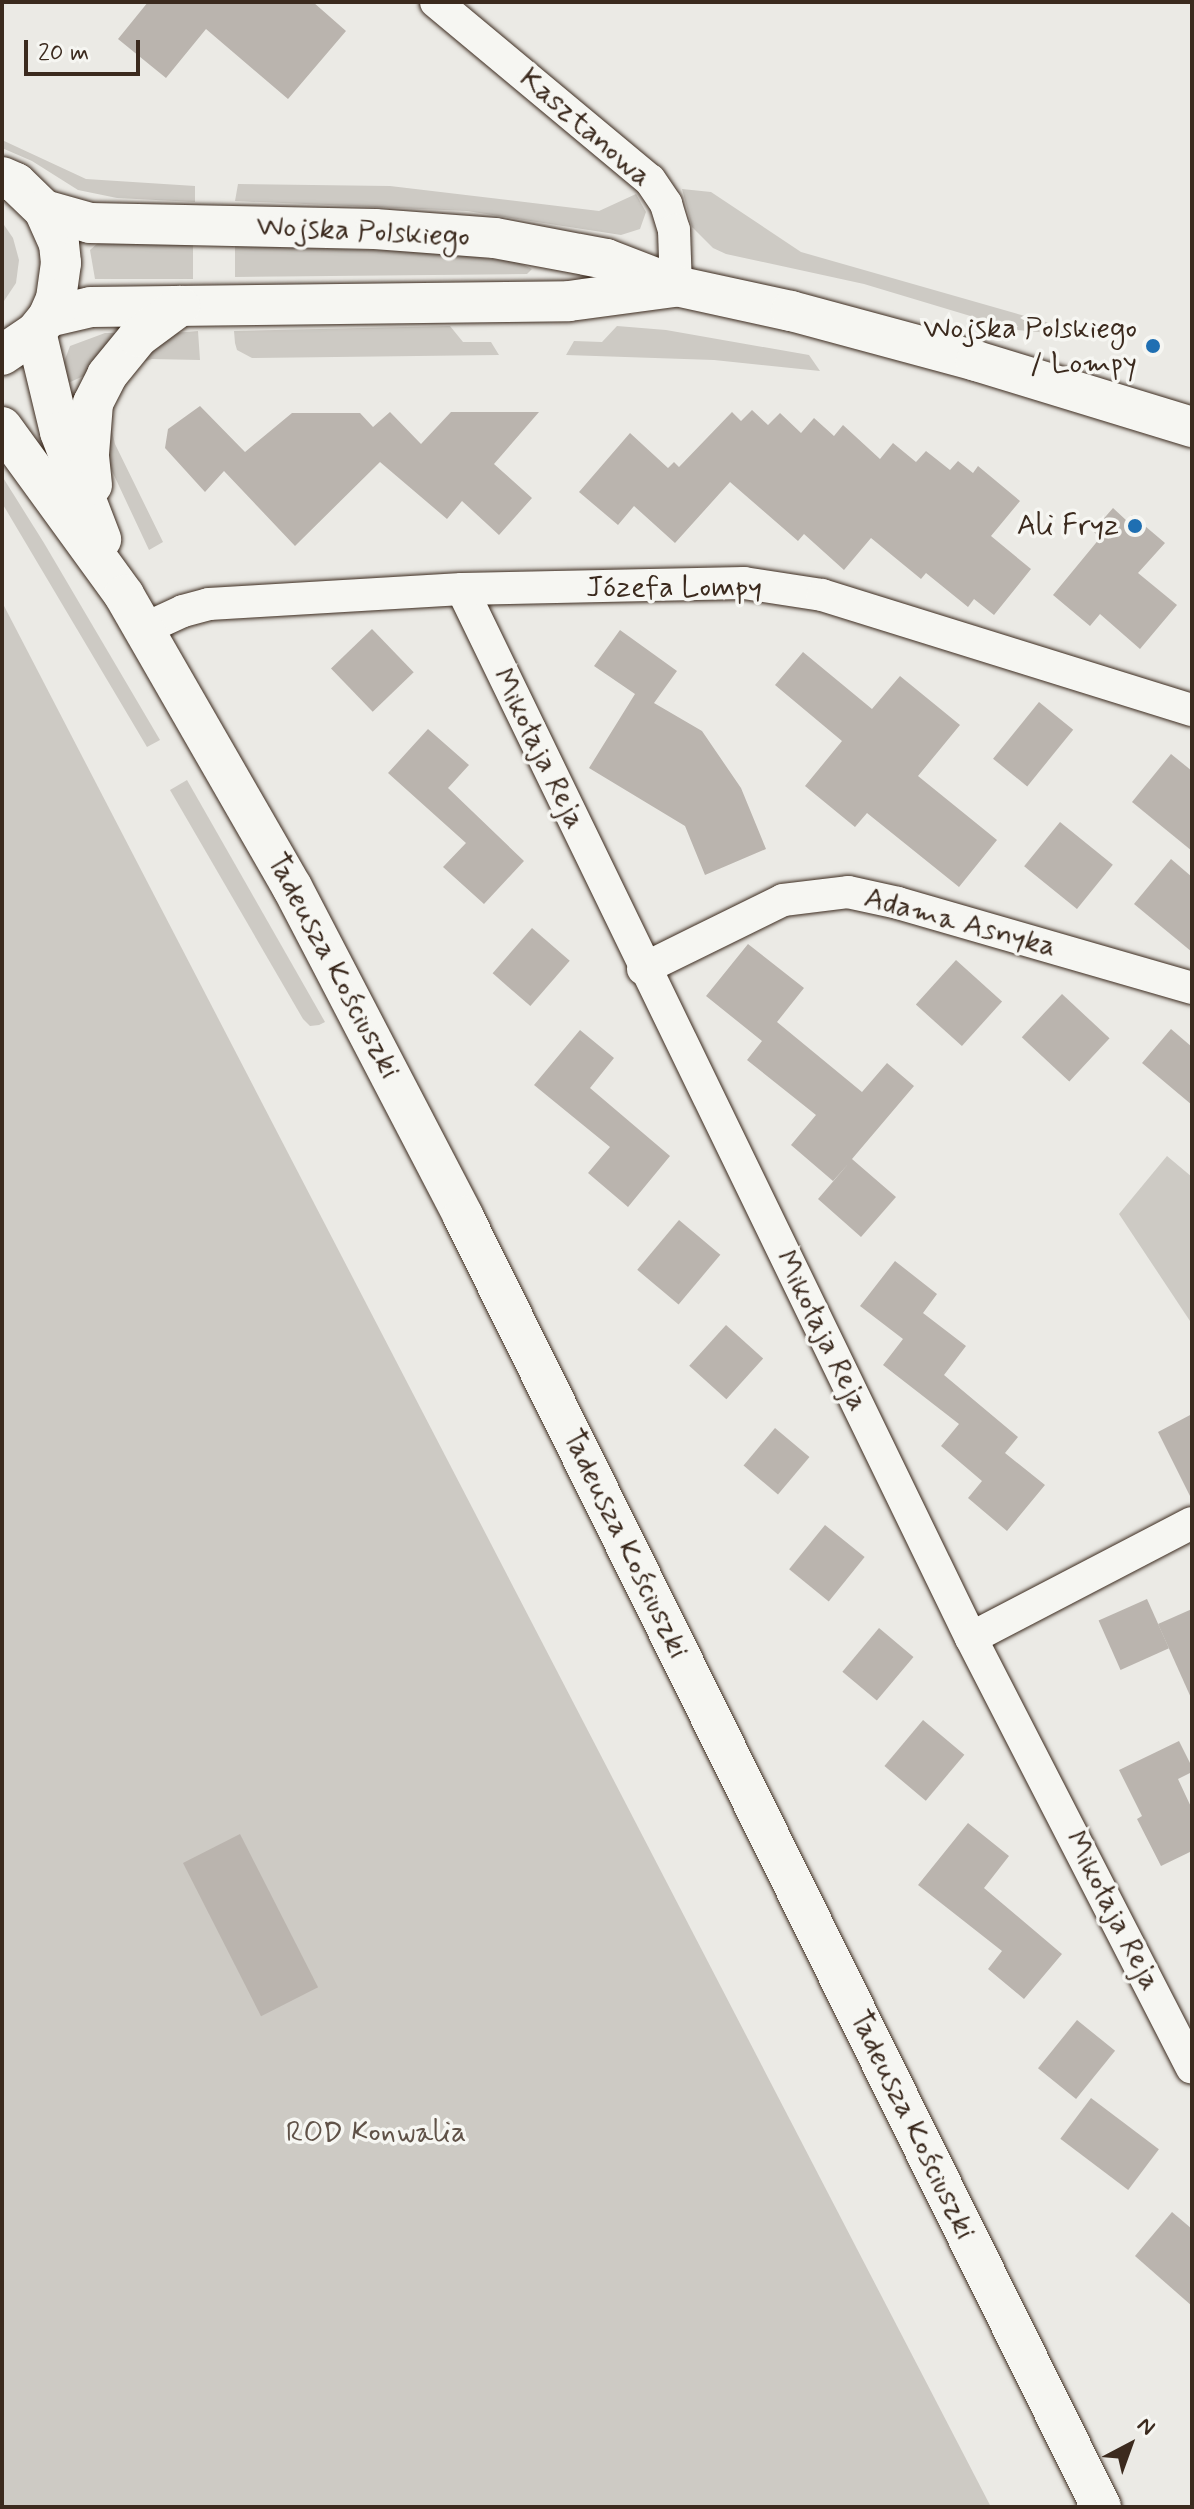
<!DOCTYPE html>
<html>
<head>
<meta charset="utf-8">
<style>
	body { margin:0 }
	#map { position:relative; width:1194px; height:2509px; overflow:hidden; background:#ebeae5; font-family:Mynerve,sans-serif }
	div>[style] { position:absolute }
	.green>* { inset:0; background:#cdcac4 }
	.building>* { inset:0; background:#bab4ae; transform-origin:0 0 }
	.roads { filter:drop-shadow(0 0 2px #3b2a1e) drop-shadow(0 0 2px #3b2a1e) }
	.minor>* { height:32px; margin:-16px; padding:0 16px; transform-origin:16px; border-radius:16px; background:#f6f6f2 }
	.tertiary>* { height:40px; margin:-20px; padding:0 20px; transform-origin:20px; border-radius:20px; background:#f6f6f2 }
	.dots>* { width:22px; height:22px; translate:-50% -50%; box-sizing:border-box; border:4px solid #f6f6f2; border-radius:50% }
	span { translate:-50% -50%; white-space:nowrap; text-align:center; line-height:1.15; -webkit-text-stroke:7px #f6f6f2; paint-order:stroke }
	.street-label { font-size:30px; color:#3b2a1e }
	.poi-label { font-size:30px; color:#3b2a1e }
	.right { translate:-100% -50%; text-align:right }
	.park-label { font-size:30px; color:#605248 }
	.frame { position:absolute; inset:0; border:4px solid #3b2a1e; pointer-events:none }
	.north { position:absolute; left:1090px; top:2405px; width:80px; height:80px; -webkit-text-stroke:6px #f6f6f2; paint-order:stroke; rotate:41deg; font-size:22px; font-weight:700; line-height:32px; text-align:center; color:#3b2a1e }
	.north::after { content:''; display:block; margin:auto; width:28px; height:36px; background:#3b2a1e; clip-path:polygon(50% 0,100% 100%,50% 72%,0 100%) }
	.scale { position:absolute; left:24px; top:40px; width:116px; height:36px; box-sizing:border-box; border:4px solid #3b2a1e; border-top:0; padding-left:10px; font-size:24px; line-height:28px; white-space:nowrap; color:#3b2a1e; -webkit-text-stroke:6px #f6f6f2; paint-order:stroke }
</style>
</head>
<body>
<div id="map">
	<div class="green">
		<i style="clip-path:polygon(2px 140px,86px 179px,195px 186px,195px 202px,117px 198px,78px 190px,32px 161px,2px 148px)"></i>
		<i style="clip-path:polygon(238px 184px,390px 186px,599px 211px,636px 194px,646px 212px,640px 229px,621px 235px,467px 211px,235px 201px)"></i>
		<i style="clip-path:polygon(682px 189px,711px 192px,801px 252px,1102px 338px,1017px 330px,864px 284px,726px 254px,713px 248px,692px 227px)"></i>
		<i style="clip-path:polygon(2px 222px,13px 238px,19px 260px,16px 283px,2px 304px)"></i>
		<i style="clip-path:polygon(98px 243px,193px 244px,193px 279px,95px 279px,90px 250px)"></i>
		<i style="clip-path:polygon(235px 246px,435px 252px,517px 262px,532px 269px,527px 274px,235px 277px)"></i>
		<i style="clip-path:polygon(450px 326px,463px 342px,491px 342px,499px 355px,252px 358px,237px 350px,235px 343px,234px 331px)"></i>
		<i style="clip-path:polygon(617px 326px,666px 330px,809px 355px,820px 371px,714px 360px,566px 355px,574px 341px,602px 342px)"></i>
		<i style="clip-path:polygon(198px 331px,200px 360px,152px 359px,130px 366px,174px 333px)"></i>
		<i style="clip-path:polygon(105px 333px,117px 333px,88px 374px,68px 383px,56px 383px,70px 346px)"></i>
		<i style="clip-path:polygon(111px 427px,115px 444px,163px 542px,149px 550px,105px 456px)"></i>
		<i style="clip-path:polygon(2px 476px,44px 543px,160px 740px,147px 747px,2px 503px)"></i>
		<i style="clip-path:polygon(2px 602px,991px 2507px,2px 2507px)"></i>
		<i style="clip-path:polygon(187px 780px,325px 1022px,319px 1025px,310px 1026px,303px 1019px,170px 790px)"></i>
		<i style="clip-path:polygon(1167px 1156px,1192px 1177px,1192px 1324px,1119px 1214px)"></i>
	</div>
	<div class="building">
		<i style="clip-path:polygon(148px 2px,313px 2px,346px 31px,288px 99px,206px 29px,166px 78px,118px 39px)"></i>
		<i style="clip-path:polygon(200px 406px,245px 452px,292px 413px,360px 413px,373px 427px,390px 412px,421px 444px,451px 412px,539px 412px,494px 464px,532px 498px,499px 535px,462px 501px,447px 519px,380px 462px,295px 546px,224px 471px,205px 492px,165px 448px,168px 429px)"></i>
		<i style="clip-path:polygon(752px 410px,768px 425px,780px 413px,801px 433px,814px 418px,834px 436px,843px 425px,880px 459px,893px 443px,916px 462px,926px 451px,950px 470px,958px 461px,973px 473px,978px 466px,1020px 501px,991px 536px,1031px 569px,994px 615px,974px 599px,968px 607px,926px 573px,921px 579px,871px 538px,844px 570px,804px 534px,798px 541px,730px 482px,675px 543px,634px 506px,618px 525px,579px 492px,630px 433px,668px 468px,674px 462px,679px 467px,732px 412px,741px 421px)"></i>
		<i style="clip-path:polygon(1113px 508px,1127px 521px,1132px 515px,1165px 543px,1138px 573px,1177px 605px,1140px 649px,1100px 614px,1090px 626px,1053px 595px,1100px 538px,1093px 531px)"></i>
		<i style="left:372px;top:629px;width:60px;height:57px;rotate:46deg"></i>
		<i style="clip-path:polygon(620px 630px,677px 671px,654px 703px,702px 731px,741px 788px,766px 849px,705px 875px,685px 826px,589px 768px,635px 694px,594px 666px)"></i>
		<i style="clip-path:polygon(803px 652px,872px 709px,900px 676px,960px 725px,918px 776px,997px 840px,959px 887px,867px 813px,855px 827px,805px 786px,842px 741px,775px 685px)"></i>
		<i style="left:1039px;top:702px;width:44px;height:73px;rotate:39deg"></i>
		<i style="clip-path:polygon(428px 729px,469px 765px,448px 788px,524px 861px,484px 904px,443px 867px,466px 843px,388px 773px)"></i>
		<i style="clip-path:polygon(1171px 754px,1192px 771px,1192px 851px,1132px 802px)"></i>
		<i style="left:1060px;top:822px;width:68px;height:57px;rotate:39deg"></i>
		<i style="clip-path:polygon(1171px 859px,1192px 877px,1192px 952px,1134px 904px)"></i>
		<i style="left:532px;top:928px;width:50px;height:60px;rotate:41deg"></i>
		<i style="clip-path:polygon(748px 944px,804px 988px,777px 1022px,862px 1092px,887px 1063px,914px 1086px,852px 1159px,896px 1197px,861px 1237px,818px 1199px,849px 1163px,833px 1181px,791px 1145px,816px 1115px,747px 1060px,762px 1041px,706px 996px)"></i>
		<i style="left:956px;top:960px;width:62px;height:60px;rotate:42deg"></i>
		<i style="left:1062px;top:994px;width:65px;height:59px;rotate:43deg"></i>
		<i style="clip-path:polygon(1171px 1029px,1192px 1047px,1192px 1105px,1142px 1063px)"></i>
		<i style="clip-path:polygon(580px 1030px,614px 1058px,590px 1088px,670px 1156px,628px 1207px,588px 1173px,610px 1147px,534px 1085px)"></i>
		<i style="left:679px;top:1220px;width:54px;height:65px;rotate:40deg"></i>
		<i style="clip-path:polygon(895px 1261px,937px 1294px,923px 1313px,966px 1346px,944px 1375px,1018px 1437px,1005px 1453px,1045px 1485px,1007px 1531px,968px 1498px,982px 1481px,941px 1446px,959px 1424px,883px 1365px,903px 1339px,860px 1306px)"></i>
		<i style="left:726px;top:1325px;width:50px;height:55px;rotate:42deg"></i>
		<i style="clip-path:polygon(1192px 1414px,1192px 1500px,1158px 1432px)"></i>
		<i style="left:775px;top:1428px;width:45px;height:49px;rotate:40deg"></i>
		<i style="left:825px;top:1525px;width:51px;height:57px;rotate:39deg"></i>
		<i style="left:1147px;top:1599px;width:54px;height:53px;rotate:66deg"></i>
		<i style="clip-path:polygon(1192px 1609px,1192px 1700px,1158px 1624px)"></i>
		<i style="left:879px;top:1628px;width:45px;height:57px;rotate:40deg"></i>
		<i style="left:923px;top:1720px;width:54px;height:60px;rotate:40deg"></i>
		<i style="clip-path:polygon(1179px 1741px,1192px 1767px,1192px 1772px,1178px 1779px,1192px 1809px,1192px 1851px,1161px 1866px,1137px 1819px,1142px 1816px,1119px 1770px)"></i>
		<i style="clip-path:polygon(968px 1823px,1009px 1856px,984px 1888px,1062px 1954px,1024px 1999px,988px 1969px,1002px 1951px,918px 1885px)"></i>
		<i style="left:240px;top:1834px;width:172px;height:64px;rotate:63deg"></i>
		<i style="left:1077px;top:2020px;width:49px;height:62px;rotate:39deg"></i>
		<i style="left:1091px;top:2098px;width:85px;height:51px;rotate:37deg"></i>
		<i style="clip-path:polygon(1172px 2212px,1192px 2229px,1192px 2306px,1135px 2256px)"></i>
	</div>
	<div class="roads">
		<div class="minor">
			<i style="left:436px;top:2px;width:278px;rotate:39.8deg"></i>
			<i style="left:650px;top:180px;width:29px;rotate:56deg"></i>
			<i style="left:666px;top:204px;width:27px;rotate:73deg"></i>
			<i style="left:674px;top:230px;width:56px;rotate:88deg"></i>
			<i style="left:462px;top:589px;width:1166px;rotate:64.12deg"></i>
			<i style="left:971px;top:1638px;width:483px;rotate:62.8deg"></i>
			<i style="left:144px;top:629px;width:43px;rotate:-24.8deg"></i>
			<i style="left:183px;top:611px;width:27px;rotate:-15deg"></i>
			<i style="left:209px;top:604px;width:253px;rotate:-3.4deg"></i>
			<i style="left:462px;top:589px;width:282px;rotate:-1.2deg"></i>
			<i style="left:744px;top:583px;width:79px;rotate:8.7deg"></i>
			<i style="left:822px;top:595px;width:387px;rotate:17.3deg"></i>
			<i style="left:643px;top:969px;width:156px;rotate:-26.2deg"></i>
			<i style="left:783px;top:900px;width:65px;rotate:-7deg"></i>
			<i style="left:848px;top:892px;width:51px;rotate:12.4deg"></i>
			<i style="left:898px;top:903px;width:306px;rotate:16.1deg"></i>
			<i style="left:971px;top:1638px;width:249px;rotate:-27.5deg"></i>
		</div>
		<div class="tertiary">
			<i style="left:2px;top:177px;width:15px;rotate:23deg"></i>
			<i style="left:16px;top:183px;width:39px;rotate:44deg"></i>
			<i style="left:44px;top:210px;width:37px;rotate:66deg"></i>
			<i style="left:59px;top:244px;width:19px;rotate:84deg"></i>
			<i style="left:61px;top:263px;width:36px;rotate:98deg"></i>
			<i style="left:56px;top:299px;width:20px;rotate:114deg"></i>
			<i style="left:48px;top:317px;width:19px;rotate:129deg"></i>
			<i style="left:36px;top:332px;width:41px;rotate:145.9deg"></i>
			<i style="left:44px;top:210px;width:48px;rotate:15.8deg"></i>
			<i style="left:90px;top:223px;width:285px;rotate:1.2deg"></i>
			<i style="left:375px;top:229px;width:120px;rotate:4.3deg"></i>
			<i style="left:495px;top:238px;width:113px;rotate:10.7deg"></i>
			<i style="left:606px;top:259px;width:75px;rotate:21.1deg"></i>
			<i style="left:676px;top:286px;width:118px;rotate:12.3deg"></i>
			<i style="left:791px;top:311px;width:192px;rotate:15.1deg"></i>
			<i style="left:976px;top:361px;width:226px;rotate:17deg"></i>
			<i style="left:48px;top:317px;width:44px;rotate:-13.1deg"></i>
			<i style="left:91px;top:307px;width:478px;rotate:-0.7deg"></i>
			<i style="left:569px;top:301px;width:106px;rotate:-7.6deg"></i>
			<i style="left:36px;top:332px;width:103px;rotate:76.5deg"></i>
			<i style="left:60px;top:432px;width:115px;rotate:69deg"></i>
			<i style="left:2px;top:427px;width:208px;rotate:54deg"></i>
			<i style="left:124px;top:595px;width:337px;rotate:60.1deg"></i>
			<i style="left:292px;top:887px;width:371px;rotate:62.5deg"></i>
			<i style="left:463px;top:1216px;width:1440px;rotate:63.7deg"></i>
			<i style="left:92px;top:485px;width:31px;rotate:-96deg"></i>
			<i style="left:89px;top:454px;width:51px;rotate:-85.5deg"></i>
			<i style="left:93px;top:403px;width:31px;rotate:-63deg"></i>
			<i style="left:107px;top:375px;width:49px;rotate:-50.8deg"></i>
			<i style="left:138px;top:337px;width:52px;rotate:-36.4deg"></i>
		</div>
	</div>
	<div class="dots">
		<i style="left:1153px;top:346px;background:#1f6fb2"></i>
		<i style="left:1135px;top:526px;background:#1f6fb2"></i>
	</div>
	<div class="street-label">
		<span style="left:585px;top:128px;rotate:41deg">Kasztanowa</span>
		<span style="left:363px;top:232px;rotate:3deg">Wojska Polskiego</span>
		<span style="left:674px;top:588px">Józefa Lompy</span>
		<span style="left:538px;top:749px;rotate:64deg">Mikołaja Reja</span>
		<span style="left:960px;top:923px;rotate:15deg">Adama Asnyka</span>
		<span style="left:333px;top:966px;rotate:62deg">Tadeusza Kościuszki</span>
		<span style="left:821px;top:1331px;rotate:64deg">Mikołaja Reja</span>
		<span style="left:625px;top:1544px;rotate:64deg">Tadeusza Kościuszki</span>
		<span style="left:1112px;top:1911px;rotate:63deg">Mikołaja Reja</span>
		<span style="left:912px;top:2125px;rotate:64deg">Tadeusza Kościuszki</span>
	</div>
	<div class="poi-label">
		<span class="right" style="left:1137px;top:346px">Wojska Polskiego<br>/ Lompy</span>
		<span class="right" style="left:1119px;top:526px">Ali Fryz</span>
	</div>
	<div class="park-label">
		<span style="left:376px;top:2133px">ROD Konwalia</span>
	</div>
	<div class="frame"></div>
	<div class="north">N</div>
	<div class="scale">20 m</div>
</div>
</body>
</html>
